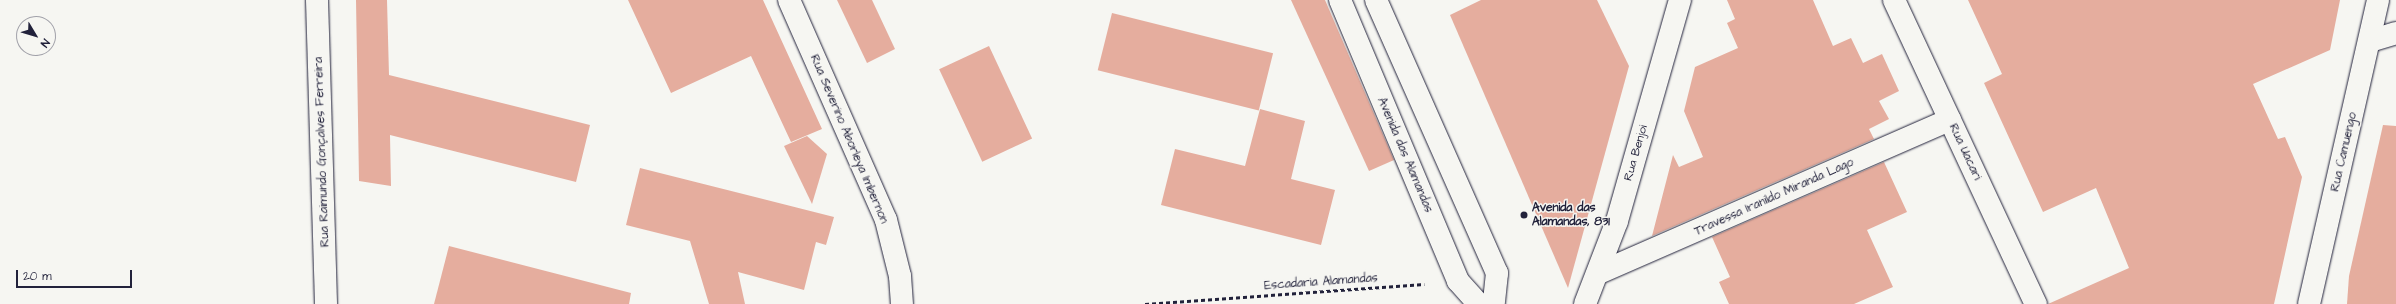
<!DOCTYPE html>
<html>
<head>
<meta charset="utf-8">
<style>
	body { margin:0 }
	#map { position:relative; width:2396px; height:304px; overflow:hidden; background:#f6f6f2; font-family:"Architects Daughter",sans-serif }
	div>[style] { position:absolute }
	.building>* { inset:0; background:#e5ad9e; transform-origin:0 0 }
	.path>* { height:2.5px; margin-top:-1.25px; transform-origin:0; background:repeating-linear-gradient(90deg,#22223b 0 4px,transparent 0 7px) }
	.roads { filter:drop-shadow(0 0 1px #22223b) drop-shadow(0 0 1px #22223b) }
	.minor>* { height:22px; margin:-11px; padding:0 11px; transform-origin:11px; border-radius:11px; background:#f6f6f2 }
	.dots>* { width:11px; height:11px; translate:-50% -50%; box-sizing:border-box; border:2px solid #f6f6f2; border-radius:50% }
	span { translate:-50% -50%; white-space:nowrap; text-align:center; line-height:1.15; -webkit-text-stroke:3px #f6f6f2; paint-order:stroke }
	.street-label { font-size:12px; color:#22223b }
	.poi-label { font-size:12px; color:#22223b; font-weight:700 }
	.left { translate:0 -50%; text-align:left }
	.north { position:absolute; left:16px; top:16px; width:40px; height:40px; box-sizing:border-box; background:#f6f6f2; border:1px solid #a1a1a9; border-radius:50%; rotate:128deg; font-size:11px; font-weight:700; line-height:16px; text-align:center; color:#22223b }
	.north::after { content:''; display:block; margin:auto; width:14px; height:18px; background:#22223b; clip-path:polygon(50% 0,100% 100%,50% 72%,0 100%) }
	.scale { position:absolute; left:16px; top:270px; width:116px; height:18px; box-sizing:border-box; border:2px solid #22223b; border-top:0; padding-left:5px; font-size:12px; line-height:14px; white-space:nowrap; color:#22223b; -webkit-text-stroke:3px #f6f6f2; paint-order:stroke }
</style>
</head>
<body>
<div id="map">
	<div class="building">
		<i style="clip-path:polygon(356px 0,387px 0,389px 75px,590px 125px,576px 182px,390px 135px,391px 186px,359px 181px)"></i>
		<i style="clip-path:polygon(628px 0,763px 0,822px 129px,791px 142px,751px 56px,671px 93px)"></i>
		<i style="clip-path:polygon(837px 0,872px 0,895px 49px,867px 63px)"></i>
		<i style="clip-path:polygon(1291px 0,1325px 0,1394px 160px,1369px 171px)"></i>
		<i style="clip-path:polygon(1481px 0,1597px 0,1629px 66px,1568px 288px,1450px 15px)"></i>
		<i style="clip-path:polygon(1727px 0,1813px 0,1833px 46px,1851px 38px,1863px 63px,1882px 54px,1899px 91px,1879px 101px,1889px 119px,1869px 129px,1874px 139px,1652px 236px,1673px 155px,1679px 167px,1703px 157px,1684px 111px,1695px 67px,1738px 48px,1727px 23px,1735px 19px)"></i>
		<i style="clip-path:polygon(1968px 0,2340px 0,2330px 50px,2253px 84px,2278px 139px,2285px 137px,2302px 177px,2274px 304px,2048px 304px,2129px 268px,2096px 188px,2043px 212px,1984px 83px,2002px 74px)"></i>
		<i style="left:1112px;top:13px;width:166px;height:59px;rotate:14deg"></i>
		<i style="left:989px;top:46px;width:102px;height:55px;rotate:65deg"></i>
		<i style="clip-path:polygon(1260px 109px,1305px 121px,1291px 179px,1335px 190px,1321px 245px,1161px 205px,1175px 149px,1245px 166px)"></i>
		<i style="clip-path:polygon(2383px 125px,2396px 126px,2396px 304px,2347px 304px,2349px 276px)"></i>
		<i style="clip-path:polygon(807px 136px,827px 154px,812px 204px,784px 146px)"></i>
		<i style="clip-path:polygon(1884px 162px,1907px 212px,1867px 230px,1893px 287px,1854px 304px,1729px 304px,1719px 282px,1730px 277px,1712px 237px)"></i>
		<i style="clip-path:polygon(640px 168px,834px 217px,826px 245px,816px 242px,804px 290px,738px 272px,745px 304px,709px 304px,690px 241px,626px 225px)"></i>
		<i style="clip-path:polygon(449px 246px,631px 293px,629px 304px,434px 304px)"></i>
	</div>
	<div class="path">
		<i style="left:1145px;top:304px;width:280px;rotate:-4.1deg"></i>
	</div>
	<div class="roads">
		<div class="minor">
			<i style="left:317px;top:0;width:304px;rotate:88.3deg"></i>
			<i style="left:789px;top:0;width:240px;rotate:66.2deg"></i>
			<i style="left:886px;top:220px;width:58px;rotate:76deg"></i>
			<i style="left:900px;top:276px;width:28px;rotate:86deg"></i>
			<i style="left:1340px;top:0;width:305px;rotate:67.2deg"></i>
			<i style="left:1458px;top:281px;width:31px;rotate:48deg"></i>
			<i style="left:1376px;top:0;width:299px;rotate:66.1deg"></i>
			<i style="left:1497px;top:273px;width:31px;rotate:96deg"></i>
			<i style="left:1894px;top:0;width:336px;rotate:65deg"></i>
			<i style="left:2370px;top:41px;width:27px;rotate:-17deg"></i>
			<i style="left:1599px;top:273px;width:383px;rotate:-23.6deg"></i>
			<i style="left:1585px;top:304px;width:89px;rotate:-68.9deg"></i>
			<i style="left:1617px;top:221px;width:230px;rotate:-74.1deg"></i>
			<i style="left:2309px;top:304px;width:312px;rotate:-77.2deg"></i>
		</div>
	</div>
	<div class="dots">
		<i style="left:1524px;top:215px;background:#22223b"></i>
	</div>
	<div class="street-label">
		<span style="left:849px;top:139px;rotate:67deg">Rua Severino Aborleya Imbernon</span>
		<span style="left:322px;top:152px;rotate:-92deg">Rua Raimundo Gonçalves Ferreira</span>
		<span style="left:1965px;top:152px;rotate:65deg">Rua Uacari</span>
		<span style="left:2344px;top:152px;rotate:-77deg">Rua Camuengo</span>
		<span style="left:1636px;top:153px;rotate:-74deg">Rua Benjoi</span>
		<span style="left:1405px;top:155px;rotate:67deg">Avenida das Alamandas</span>
		<span style="left:1774px;top:197px;rotate:-24deg">Travessa Iranildo Miranda Lago</span>
		<span style="left:1321px;top:282px;rotate:-4deg">Escadaria Alamandas</span>
	</div>
	<div class="poi-label">
		<span class="left" style="left:1532px;top:215px">Avenida das<br>Alamandas, 831</span>
	</div>
	<div class="north">N</div>
	<div class="scale">20 m</div>
</div>
</body>
</html>
